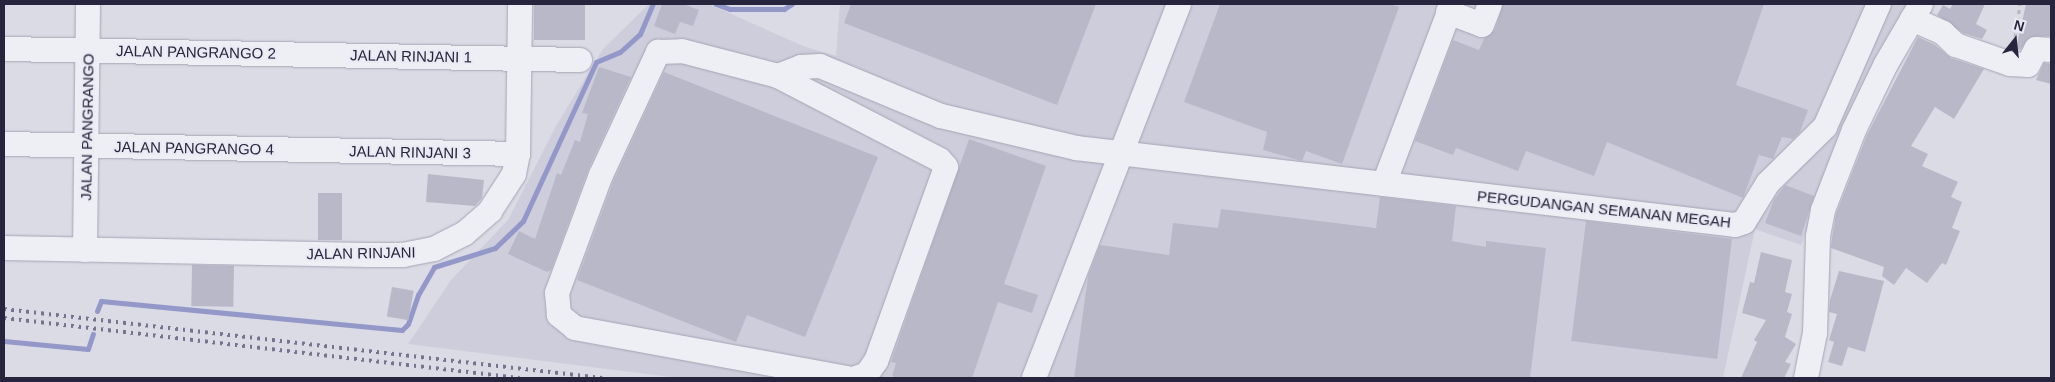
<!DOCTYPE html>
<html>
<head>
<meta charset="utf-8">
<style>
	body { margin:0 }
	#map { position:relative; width:2055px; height:382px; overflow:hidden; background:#dbdbe6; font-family:Helvetica,sans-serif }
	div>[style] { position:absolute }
	.built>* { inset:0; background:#cdcddc }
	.stream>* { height:5px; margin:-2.5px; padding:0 2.5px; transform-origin:2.5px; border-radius:2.5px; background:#9498c9 }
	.building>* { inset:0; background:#b9b8c9; transform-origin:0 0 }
	.path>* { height:3px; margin-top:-1.5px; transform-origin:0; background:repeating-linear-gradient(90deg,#b6b6c1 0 4px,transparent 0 8px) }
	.roads { filter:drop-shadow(0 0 1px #a5a4b3) drop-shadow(0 0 1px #a5a4b3) }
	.minor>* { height:24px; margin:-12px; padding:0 12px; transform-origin:12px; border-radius:12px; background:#eeeef5 }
	.rail>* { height:4px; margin-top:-2px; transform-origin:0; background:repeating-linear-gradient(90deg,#757491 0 2.5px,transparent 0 7.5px) }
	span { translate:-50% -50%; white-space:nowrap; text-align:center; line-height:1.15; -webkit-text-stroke:4px #eaeaf4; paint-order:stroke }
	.street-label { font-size:15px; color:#26253d }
	.frame { position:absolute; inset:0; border:5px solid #26253d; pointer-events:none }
	.north { position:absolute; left:1990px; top:15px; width:50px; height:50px; -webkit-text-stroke:4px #eaeaf4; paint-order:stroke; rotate:16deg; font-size:14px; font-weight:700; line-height:20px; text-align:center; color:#26253d }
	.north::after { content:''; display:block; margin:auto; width:18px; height:22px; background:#26253d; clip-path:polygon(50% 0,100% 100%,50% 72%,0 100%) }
</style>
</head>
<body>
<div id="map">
	<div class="built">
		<i style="clip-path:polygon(649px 4px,709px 4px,803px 46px,836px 56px,840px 4px,1911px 4px,1825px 185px,1801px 245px,1755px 229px,1723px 378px,678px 378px,408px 344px,451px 280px,508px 220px,556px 126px,603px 49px)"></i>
	</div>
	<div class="stream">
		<i style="left:716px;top:4px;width:15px;rotate:20deg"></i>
		<i style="left:730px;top:9px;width:54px"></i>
		<i style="left:784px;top:9px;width:9px;rotate:-32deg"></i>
		<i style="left:97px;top:311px;width:11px;rotate:-68deg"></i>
		<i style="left:101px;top:301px;width:302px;rotate:5.5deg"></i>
		<i style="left:402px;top:330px;width:8px;rotate:-45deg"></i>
		<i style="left:408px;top:324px;width:31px;rotate:-71deg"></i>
		<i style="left:418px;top:295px;width:32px;rotate:-60deg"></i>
		<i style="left:434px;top:267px;width:64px;rotate:-17.3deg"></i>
		<i style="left:495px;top:248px;width:39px;rotate:-44deg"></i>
		<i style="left:523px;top:221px;width:175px;rotate:-65.3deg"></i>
		<i style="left:596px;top:62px;width:26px;rotate:-23deg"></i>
		<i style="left:620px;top:52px;width:27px;rotate:-42deg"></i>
		<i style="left:640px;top:34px;width:33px;rotate:-67deg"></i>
		<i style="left:4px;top:341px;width:84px;rotate:5.4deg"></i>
		<i style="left:88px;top:349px;width:16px;rotate:-72deg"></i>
	</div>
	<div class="building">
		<i style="left:534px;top:4px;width:51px;height:36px"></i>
		<i style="clip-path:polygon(662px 4px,683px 4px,699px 10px,693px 26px,680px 22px,675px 34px,654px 26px)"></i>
		<i style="clip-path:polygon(851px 4px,1096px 4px,1057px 105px,844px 23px)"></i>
		<i style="clip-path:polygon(1220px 4px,1390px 4px,1399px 7px,1342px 164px,1306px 151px,1302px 161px,1263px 150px,1267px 132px,1184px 102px)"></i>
		<i style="clip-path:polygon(1503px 4px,1764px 4px,1736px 85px,1808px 110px,1800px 132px,1793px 139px,1782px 137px,1773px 159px,1759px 155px,1743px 198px,1607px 142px,1594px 176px,1526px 151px,1518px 171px,1456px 148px,1453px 155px,1415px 141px,1453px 40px,1479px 50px,1484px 39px,1495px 30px)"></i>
		<i style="clip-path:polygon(1953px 4px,1985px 4px,1976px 24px,1987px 30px,1982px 39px,1963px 33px,1937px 15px,1943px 5px,1950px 9px)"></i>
		<i style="clip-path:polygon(2026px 4px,2051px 4px,2051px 36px,2030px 37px,2020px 50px,2016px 49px)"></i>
		<i style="clip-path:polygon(1918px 37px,1935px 45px,1951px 58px,1984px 69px,1954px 119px,1935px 107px,1911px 146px,1928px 154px,1922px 166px,1958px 182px,1951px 197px,1962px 202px,1952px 228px,1960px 231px,1946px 265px,1942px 263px,1927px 283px,1906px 268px,1894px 285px,1882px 276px,1884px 267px,1831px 248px,1832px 238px,1836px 214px,1867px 135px)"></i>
		<i style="clip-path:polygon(2044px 63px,2051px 64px,2051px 84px,2036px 80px)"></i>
		<i style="clip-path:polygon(599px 67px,631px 77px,588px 170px,551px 270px,547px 272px,508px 254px,519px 231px,535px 239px,557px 173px,561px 175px,575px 140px,580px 142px,588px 114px,582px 113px)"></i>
		<i style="clip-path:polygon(664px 72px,878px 157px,805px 337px,747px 315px,736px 342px,577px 280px,614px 180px)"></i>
		<i style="clip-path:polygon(969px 139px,1046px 166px,1004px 284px,1038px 295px,1032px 313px,998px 302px,972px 378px,899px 378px,892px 376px,896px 363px,891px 362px)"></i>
		<i style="clip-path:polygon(428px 174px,484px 180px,482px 198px,475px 206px,426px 202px)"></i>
		<i style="clip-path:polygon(1785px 185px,1814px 196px,1801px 236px,1765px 223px,1774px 200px)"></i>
		<i style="left:318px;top:193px;width:24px;height:47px"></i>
		<i style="clip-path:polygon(1380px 197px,1456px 206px,1452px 241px,1486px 247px,1486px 241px,1546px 248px,1530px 378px,1074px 378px,1088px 277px,1100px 245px,1169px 255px,1173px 223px,1218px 228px,1221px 209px,1376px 228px)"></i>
		<i style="left:1586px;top:221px;width:147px;height:121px;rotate:7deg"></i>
		<i style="clip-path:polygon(1761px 252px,1792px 260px,1785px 292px,1792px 294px,1787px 312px,1792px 314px,1785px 337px,1796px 344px,1785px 362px,1791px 364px,1784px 378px,1741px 378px,1757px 342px,1754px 340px,1766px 320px,1742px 313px,1750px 282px,1754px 283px)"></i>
		<i style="left:192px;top:265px;width:42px;height:41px;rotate:1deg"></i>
		<i style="clip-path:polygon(1839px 271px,1884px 281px,1865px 352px,1848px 347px,1842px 366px,1828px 362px,1834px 342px,1829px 340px,1837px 314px,1829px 312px,1830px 300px)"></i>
		<i style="left:392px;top:287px;width:22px;height:30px;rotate:10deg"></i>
	</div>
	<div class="path">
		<i style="left:2014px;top:45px;width:41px;rotate:-81.7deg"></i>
	</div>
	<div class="roads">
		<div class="minor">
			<i style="left:1448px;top:12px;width:36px;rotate:21deg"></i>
			<i style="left:1482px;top:25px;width:22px;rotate:-69deg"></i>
			<i style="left:1912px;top:19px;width:34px;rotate:24deg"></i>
			<i style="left:1943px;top:33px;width:18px;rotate:43deg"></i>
			<i style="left:1956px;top:45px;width:57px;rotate:19.4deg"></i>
			<i style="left:2010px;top:64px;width:18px;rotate:3deg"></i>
			<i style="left:2028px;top:65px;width:18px;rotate:-63deg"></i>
			<i style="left:2036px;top:49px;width:15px;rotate:4deg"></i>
			<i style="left:4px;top:49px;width:576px;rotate:1.09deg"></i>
			<i style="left:778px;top:76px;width:182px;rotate:27.4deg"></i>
			<i style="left:940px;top:160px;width:9px;rotate:49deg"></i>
			<i style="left:946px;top:167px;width:206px;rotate:109.8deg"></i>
			<i style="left:876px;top:361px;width:16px;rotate:125deg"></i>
			<i style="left:867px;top:374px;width:12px;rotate:160deg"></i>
			<i style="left:4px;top:144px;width:514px;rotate:1.11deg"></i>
			<i style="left:1384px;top:184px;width:192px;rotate:-69.3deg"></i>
			<i style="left:4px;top:248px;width:364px;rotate:1.1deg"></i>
			<i style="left:368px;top:255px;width:35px"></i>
			<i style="left:403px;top:255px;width:32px;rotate:-11deg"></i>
			<i style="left:434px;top:249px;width:34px;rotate:-27deg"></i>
			<i style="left:464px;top:234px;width:35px;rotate:-41deg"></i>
			<i style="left:490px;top:211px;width:44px;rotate:-57deg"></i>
			<i style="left:514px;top:174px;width:20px;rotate:-79deg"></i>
			<i style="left:518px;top:154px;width:150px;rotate:-89.2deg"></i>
			<i style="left:85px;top:250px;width:246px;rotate:-89.3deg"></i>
			<i style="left:847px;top:378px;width:277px;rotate:-169.6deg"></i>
			<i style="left:575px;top:328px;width:21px;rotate:-141deg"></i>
			<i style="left:559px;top:315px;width:22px;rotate:-95deg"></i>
			<i style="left:557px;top:293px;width:126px;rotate:-69.6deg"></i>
			<i style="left:601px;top:175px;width:136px;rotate:-65.1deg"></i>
			<i style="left:658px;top:52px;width:24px;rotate:-2deg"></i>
			<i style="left:682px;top:51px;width:99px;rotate:14.6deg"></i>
			<i style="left:778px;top:76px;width:25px;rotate:-21deg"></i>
			<i style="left:801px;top:67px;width:19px;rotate:-3deg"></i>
			<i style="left:820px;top:66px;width:131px;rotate:22.5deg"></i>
			<i style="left:941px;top:116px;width:139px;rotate:13.3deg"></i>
			<i style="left:1076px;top:148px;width:663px;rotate:6.66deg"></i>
			<i style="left:1735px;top:225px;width:9px;rotate:-18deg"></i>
			<i style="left:1744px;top:222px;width:46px;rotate:-58.4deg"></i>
			<i style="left:1768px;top:183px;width:80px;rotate:-44.5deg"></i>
			<i style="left:1825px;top:127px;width:134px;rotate:-66.3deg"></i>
			<i style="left:1034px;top:378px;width:401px;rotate:-68.8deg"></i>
			<i style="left:1806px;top:378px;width:46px;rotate:-78.7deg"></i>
			<i style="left:1815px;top:333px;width:97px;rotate:-88.2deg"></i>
			<i style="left:1818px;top:236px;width:26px;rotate:-79deg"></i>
			<i style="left:1823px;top:210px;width:86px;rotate:-68.8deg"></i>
			<i style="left:1854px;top:130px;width:73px;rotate:-64.1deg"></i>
			<i style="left:1886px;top:64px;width:69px;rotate:-59.7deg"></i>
		</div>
	</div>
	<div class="rail">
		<i style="left:4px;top:309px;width:602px;rotate:6.58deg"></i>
		<i style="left:4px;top:318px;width:519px;rotate:6.63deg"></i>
	</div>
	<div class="street-label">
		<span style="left:196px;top:52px;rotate:1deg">JALAN PANGRANGO 2</span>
		<span style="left:411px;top:56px;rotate:1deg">JALAN RINJANI 1</span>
		<span style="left:87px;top:127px;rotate:-89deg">JALAN PANGRANGO</span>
		<span style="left:194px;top:148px;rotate:1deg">JALAN PANGRANGO 4</span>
		<span style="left:410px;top:152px;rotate:1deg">JALAN RINJANI 3</span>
		<span style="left:1604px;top:209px;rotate:6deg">PERGUDANGAN SEMANAN MEGAH</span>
		<span style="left:361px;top:253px;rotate:-1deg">JALAN RINJANI</span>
	</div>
	<div class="frame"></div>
	<div class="north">N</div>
</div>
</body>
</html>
